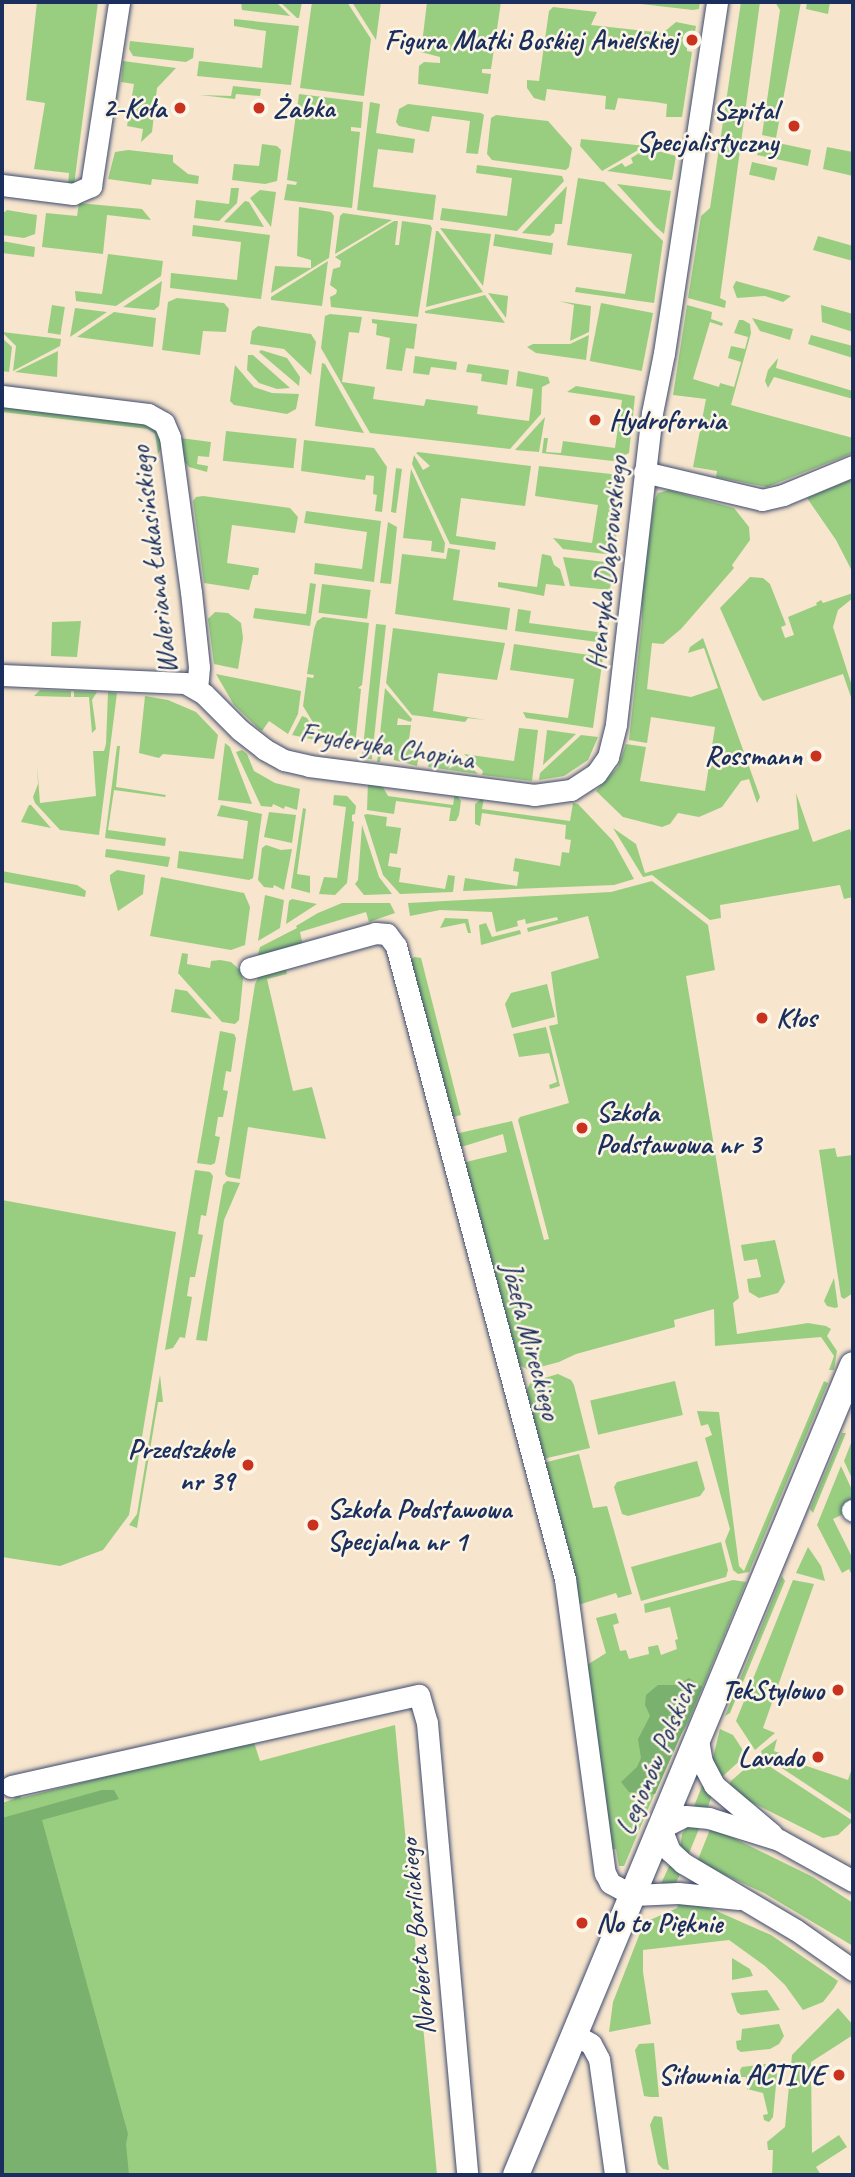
<!DOCTYPE html>
<html>
<head>
<meta charset="utf-8">
<style>
	body { margin:0 }
	#map { position:relative; width:855px; height:2177px; overflow:hidden; background:#f7e5cd; font-family:Caveat,sans-serif }
	div>[style] { position:absolute }
	.green>* { inset:0; background:#99ce80; transform-origin:0 0 }
	.forest>* { inset:0; background:#7ab16e }
	.roads { filter:drop-shadow(0 0 2px #3c4a6f) drop-shadow(0 0 2px #3c4a6f) }
	.minor>* { height:21px; margin:-10.5px; padding:0 10.5px; transform-origin:10.5px; border-radius:10.5px; background:#fff }
	.tertiary>* { height:26px; margin:-13px; padding:0 13px; transform-origin:13px; border-radius:13px; background:#fff }
	.dots>* { width:19px; height:19px; translate:-50% -50%; box-sizing:border-box; border:4px solid #fcf5e5; border-radius:50% }
	span { translate:-50% -50%; white-space:nowrap; text-align:center; line-height:1.15; -webkit-text-stroke:5px #fcf5e5; paint-order:stroke }
	.poi-label { font-size:28px; color:#1b2f5e; font-weight:700 }
	.right { translate:-100% -50%; text-align:right }
	.left { translate:0 -50%; text-align:left }
	.street-label { font-size:28px; color:#1b2f5e }
	.frame { position:absolute; inset:0; border:4px solid #1b2f5e; pointer-events:none }
</style>
</head>
<body>
<div id="map">
	<div class="green">
		<i style="clip-path:polygon(37px 2px,98px 2px,74px 185px,68px 186px,69px 173px,34px 169px,45px 103px,26px 100px)"></i>
		<i style="clip-path:polygon(241px 2px,276px 2px,290px 16px,242px 10px)"></i>
		<i style="clip-path:polygon(280px 2px,302px 2px,299px 18px,297px 18px)"></i>
		<i style="clip-path:polygon(312px 2px,347px 2px,371px 39px,364px 96px,300px 88px)"></i>
		<i style="clip-path:polygon(352px 2px,381px 2px,376px 40px)"></i>
		<i style="clip-path:polygon(427px 2px,501px 2px,491px 69px,482px 69px,482px 73px,491px 74px,488px 94px,418px 84px,419px 66px,424px 62px,440px 63px,440px 57px,421px 52px)"></i>
		<i style="clip-path:polygon(624px 2px,700px 2px,699px 9px,693px 10px)"></i>
		<i style="clip-path:polygon(741px 2px,760px 2px,720px 298px,726px 301px,725px 308px,688px 298px,701px 216px,710px 208px)"></i>
		<i style="clip-path:polygon(775px 2px,801px 2px,776px 138px,762px 135px,780px 10px)"></i>
		<i style="clip-path:polygon(807px 2px,830px 2px,828px 14px,806px 9px)"></i>
		<i style="clip-path:polygon(553px 7px,597px 12px,591px 25px,663px 33px,676px 22px,696px 26px,694px 37px,688px 36px,687px 41px,687px 51px,692px 52px,682px 117px,666px 117px,667px 104px,655px 102px,618px 98px,615px 110px,605px 109px,606px 96px,547px 89px,545px 101px,534px 98px,527px 88px,527px 80px,539px 81px,549px 11px)"></i>
		<i style="clip-path:polygon(234px 19px,299px 26px,291px 85px,197px 76px,199px 61px,262px 68px,266px 31px,234px 26px)"></i>
		<i style="clip-path:polygon(130px 41px,194px 48px,193px 58px,186px 62px,133px 56px,129px 49px)"></i>
		<i style="clip-path:polygon(123px 61px,176px 68px,157px 88px,152px 132px,141px 142px,143px 129px,127px 126px,134px 84px,121px 82px)"></i>
		<i style="clip-path:polygon(233px 86px,261px 89px,260px 96px,236px 94px,235px 99px,200px 95px,231px 96px)"></i>
		<i style="clip-path:polygon(299px 94px,363px 102px,361px 128px,351px 127px,351px 131px,360px 132px,352px 208px,284px 200px,287px 184px,296px 185px,297px 182px,287px 180px,296px 114px,306px 113px,297px 110px)"></i>
		<i style="clip-path:polygon(370px 102px,380px 104px,376px 133px,415px 139px,413px 153px,378px 149px,373px 187px,436px 195px,433px 220px,357px 210px)"></i>
		<i style="clip-path:polygon(408px 104px,481px 113px,484px 115px,478px 154px,466px 153px,470px 121px,432px 116px,429px 132px,399px 126px,396px 122px,399px 109px)"></i>
		<i style="clip-path:polygon(496px 115px,548px 121px,572px 148px,569px 167px,566px 170px,492px 160px,487px 154px,491px 118px)"></i>
		<i style="clip-path:polygon(581px 139px,645px 146px,602px 171px,580px 146px)"></i>
		<i style="clip-path:polygon(769px 141px,811px 150px,808px 166px,757px 155px,759px 147px,767px 148px)"></i>
		<i style="clip-path:polygon(262px 144px,277px 146px,281px 150px,277px 181px,265px 184px,232px 180px,234px 164px,259px 166px)"></i>
		<i style="clip-path:polygon(827px 147px,853px 152px,853px 176px,823px 169px)"></i>
		<i style="clip-path:polygon(648px 148px,676px 156px,672px 180px,607px 171px,622px 163px,625px 167px,633px 163px,631px 158px)"></i>
		<i style="clip-path:polygon(128px 150px,173px 155px,173px 162px,188px 174px,199px 176px,198px 184px,152px 179px,151px 185px,108px 179px,115px 152px)"></i>
		<i style="left:752px;top:162px;width:26px;height:13px;rotate:13deg"></i>
		<i style="clip-path:polygon(477px 165px,562px 176px,564px 181px,517px 231px,440px 220px,442px 208px,507px 216px,512px 178px,476px 173px)"></i>
		<i style="clip-path:polygon(578px 178px,604px 182px,663px 241px,654px 303px,575px 292px,576px 287px,625px 294px,632px 254px,567px 245px)"></i>
		<i style="clip-path:polygon(617px 184px,671px 191px,664px 234px,656px 227px)"></i>
		<i style="clip-path:polygon(567px 186px,562px 224px,555px 224px,554px 232px,550px 236px,522px 233px)"></i>
		<i style="clip-path:polygon(231px 188px,239px 188px,237px 203px,219px 221px,194px 218px,196px 200px,229px 204px)"></i>
		<i style="clip-path:polygon(260px 190px,276px 192px,271px 227px,250px 198px)"></i>
		<i style="clip-path:polygon(245px 201px,249px 202px,264px 227px,224px 222px)"></i>
		<i style="clip-path:polygon(79px 203px,142px 209px,151px 220px,107px 215px,103px 254px,42px 247px,46px 213px,77px 216px)"></i>
		<i style="clip-path:polygon(299px 207px,331px 212px,334px 216px,329px 258px,271px 293px,275px 266px,311px 268px,311px 260px,297px 256px)"></i>
		<i style="clip-path:polygon(7px 210px,37px 215px,35px 234px,24px 238px,2px 235px,2px 214px)"></i>
		<i style="clip-path:polygon(343px 213px,392px 220px,335px 254px,340px 216px)"></i>
		<i style="clip-path:polygon(394px 221px,398px 221px,395px 245px,399px 245px,402px 221px,430px 225px,432px 228px,418px 317px,331px 307px,330px 297px,336px 294px,337px 290px,330px 285px,333px 269px,340px 267px,341px 261px,335px 257px)"></i>
		<i style="clip-path:polygon(193px 225px,270px 235px,261px 299px,170px 288px,171px 273px,237px 280px,241px 242px,192px 236px)"></i>
		<i style="clip-path:polygon(440px 228px,491px 234px,483px 286px)"></i>
		<i style="clip-path:polygon(436px 231px,438px 231px,483px 292px,426px 307px)"></i>
		<i style="left:495px;top:234px;width:59px;height:12px;rotate:9deg"></i>
		<i style="clip-path:polygon(818px 236px,853px 246px,853px 261px,813px 250px)"></i>
		<i style="clip-path:polygon(2px 241px,35px 247px,34px 257px,2px 253px)"></i>
		<i style="clip-path:polygon(108px 254px,163px 261px,161px 276px,116px 306px,76px 301px,75px 291px,102px 294px)"></i>
		<i style="clip-path:polygon(328px 261px,322px 306px,271px 300px,271px 297px)"></i>
		<i style="clip-path:polygon(162px 281px,159px 306px,154px 310px,123px 307px)"></i>
		<i style="clip-path:polygon(736px 281px,791px 296px,783px 302px,765px 296px,737px 298px,733px 287px)"></i>
		<i style="clip-path:polygon(488px 293px,508px 296px,506px 318px)"></i>
		<i style="clip-path:polygon(485px 295px,505px 323px,425px 313px,425px 311px)"></i>
		<i style="clip-path:polygon(177px 298px,224px 303px,229px 309px,226px 332px,203px 331px,200px 355px,162px 350px,168px 302px)"></i>
		<i style="clip-path:polygon(559px 301px,591px 306px,589px 332px,570px 341px,574px 305px)"></i>
		<i style="left:601px;top:303px;width:53px;height:59px;rotate:11deg"></i>
		<i style="left:52px;top:305px;width:13px;height:28px;rotate:9deg"></i>
		<i style="clip-path:polygon(687px 305px,712px 312px,711px 319px,723px 323px,722px 326px,710px 322px,693px 379px,719px 387px,720px 383px,734px 387px,741px 362px,728px 358px,731px 346px,745px 349px,748px 337px,734px 333px,739px 320px,743px 320px,750px 324px,751px 333px,731px 405px,853px 438px,853px 453px,767px 487px,716px 477px,717px 471px,693px 467px,706px 399px,673px 395px)"></i>
		<i style="clip-path:polygon(821px 305px,853px 314px,853px 332px,822px 322px)"></i>
		<i style="clip-path:polygon(75px 308px,107px 312px,70px 337px)"></i>
		<i style="clip-path:polygon(114px 312px,156px 318px,153px 347px,77px 337px)"></i>
		<i style="clip-path:polygon(330px 314px,362px 317px,359px 333px,349px 332px,342px 382px,375px 387px,373px 399px,424px 406px,426px 399px,478px 406px,477px 414px,529px 421px,533px 389px,516px 386px,518px 371px,548px 377px,550px 383px,542px 387px,541px 414px,510px 449px,370px 433px,321px 348px,325px 316px)"></i>
		<i style="clip-path:polygon(752px 318px,793px 329px,790px 340px,760px 331px)"></i>
		<i style="clip-path:polygon(372px 319px,417px 324px,414px 349px,406px 348px,402px 371px,386px 369px,390px 338px,376px 335px,377px 324px,372px 323px)"></i>
		<i style="clip-path:polygon(258px 326px,311px 334px,316px 342px,311px 375px,284px 349px,250px 344px,252px 331px)"></i>
		<i style="clip-path:polygon(2px 332px,61px 339px,60px 346px,13px 371px,16px 346px)"></i>
		<i style="clip-path:polygon(589px 335px,586px 360px,536px 353px,527px 347px,533px 344px,570px 344px)"></i>
		<i style="clip-path:polygon(811px 335px,853px 346px,853px 358px,808px 344px)"></i>
		<i style="clip-path:polygon(2px 338px,12px 347px,9px 372px,2px 371px)"></i>
		<i style="clip-path:polygon(261px 350px,287px 358px,300px 377px,299px 386px,259px 352px)"></i>
		<i style="clip-path:polygon(58px 351px,57px 377px,15px 372px)"></i>
		<i style="clip-path:polygon(248px 355px,253px 355px,290px 388px,277px 389px,259px 383px,247px 370px)"></i>
		<i style="clip-path:polygon(415px 356px,457px 362px,456px 370px,431px 367px,429px 375px,413px 373px)"></i>
		<i style="clip-path:polygon(778px 358px,776px 368px,853px 391px,853px 399px,774px 377px,768px 388px,765px 381px,768px 370px)"></i>
		<i style="clip-path:polygon(322px 363px,325px 364px,364px 433px,315px 426px)"></i>
		<i style="clip-path:polygon(468px 364px,509px 370px,507px 385px,481px 381px,482px 374px,466px 372px)"></i>
		<i style="clip-path:polygon(235px 365px,254px 387px,272px 393px,299px 394px,296px 409px,287px 414px,234px 405px,230px 401px)"></i>
		<i style="clip-path:polygon(576px 386px,635px 396px,629px 453px,613px 461px,542px 453px,544px 438px,548px 438px,546px 452px,561px 453px,563px 441px,615px 448px,622px 400px,567px 392px)"></i>
		<i style="clip-path:polygon(2px 405px,154px 425px,163px 446px,158px 454px,155px 434px,148px 429px,2px 412px)"></i>
		<i style="clip-path:polygon(545px 417px,539px 452px,515px 450px)"></i>
		<i style="clip-path:polygon(177px 424px,180px 438px,211px 442px,209px 457px,198px 456px,197px 464px,208px 466px,207px 472px,189px 467px,182px 459px)"></i>
		<i style="left:226px;top:431px;width:71px;height:30px;rotate:6deg"></i>
		<i style="clip-path:polygon(304px 440px,374px 448px,387px 467px,382px 512px,375px 511px,377px 495px,373px 494px,374px 476px,366px 475px,365px 480px,301px 471px)"></i>
		<i style="clip-path:polygon(418px 452px,531px 466px,525px 506px,461px 498px,456px 536px,496px 542px,495px 550px,450px 544px,412px 464px,414px 455px,423px 470px,430px 466px,416px 453px)"></i>
		<i style="clip-path:polygon(539px 466px,611px 474px,622px 486px,614px 555px,563px 549px,553px 538px,592px 543px,598px 505px,535px 496px)"></i>
		<i style="clip-path:polygon(396px 468px,402px 469px,396px 513px,391px 512px)"></i>
		<i style="clip-path:polygon(411px 469px,445px 543px,444px 553px,431px 551px,432px 541px,403px 538px)"></i>
		<i style="clip-path:polygon(850px 480px,853px 486px,853px 573px,836px 540px,807px 498px)"></i>
		<i style="clip-path:polygon(669px 490px,734px 508px,749px 527px,750px 540px,732px 565px,734px 568px,681px 629px,663px 644px,652px 643px,647px 689px,691px 697px,718px 688px,704px 648px,688px 653px,690px 647px,703px 638px,760px 797px,757px 803px,749px 779px,741px 781px,722px 807px,699px 817px,678px 813px,670px 824px,662px 827px,623px 817px,596px 791px,618px 767px,626px 744px,646px 747px,640px 781px,705px 791px,715px 727px,651px 717px,647px 743px,629px 740px,642px 621px,642px 593px,654px 502px,658px 493px)"></i>
		<i style="clip-path:polygon(203px 496px,290px 508px,298px 517px,295px 533px,232px 525px,227px 563px,259px 568px,258px 575px,253px 575px,249px 590px,204px 583px,193px 501px,196px 497px)"></i>
		<i style="clip-path:polygon(306px 511px,381px 521px,374px 582px,314px 574px,315px 563px,362px 569px,367px 532px,304px 523px)"></i>
		<i style="clip-path:polygon(388px 522px,397px 527px,391px 584px,380px 583px)"></i>
		<i style="clip-path:polygon(448px 548px,460px 550px,453px 600px,510px 608px,507px 630px,395px 614px,402px 554px,446px 559px)"></i>
		<i style="clip-path:polygon(542px 554px,551px 556px,554px 565px,560px 569px,565px 586px,546px 584px,544px 596px,498px 587px,498px 582px,537px 587px)"></i>
		<i style="clip-path:polygon(563px 557px,613px 563px,610px 590px,570px 586px)"></i>
		<i style="clip-path:polygon(750px 577px,763px 578px,770px 584px,786px 625px,781px 627px,785px 638px,794px 635px,788px 617px,817px 605px,816px 603px,821px 600px,823px 603px,853px 593px,853px 598px,838px 610px,833px 627px,853px 689px,853px 703px,843px 674px,763px 701px,759px 696px,720px 608px)"></i>
		<i style="clip-path:polygon(310px 583px,316px 584px,310px 626px,253px 618px,255px 608px,306px 614px)"></i>
		<i style="left:322px;top:584px;width:49px;height:29px;rotate:7deg"></i>
		<i style="clip-path:polygon(518px 609px,531px 611px,529px 623px,605px 633px,609px 621px,605px 643px,515px 631px)"></i>
		<i style="clip-path:polygon(215px 612px,228px 613px,241px 623px,243px 638px,238px 669px,214px 664px,208px 619px)"></i>
		<i style="clip-path:polygon(323px 617px,369px 623px,362px 685px,358px 688px,361px 689px,355px 746px,325px 742px,303px 706px,307px 677px,313px 678px,314px 675px,307px 674px,314px 629px,317px 621px)"></i>
		<i style="clip-path:polygon(81px 621px,77px 657px,51px 656px,52px 622px)"></i>
		<i style="left:376px;top:624px;width:10px;height:135px;rotate:6deg"></i>
		<i style="clip-path:polygon(393px 628px,505px 643px,497px 680px,438px 673px,433px 711px,485px 720px,468px 718px,465px 722px,412px 715px,386px 683px)"></i>
		<i style="clip-path:polygon(514px 644px,603px 657px,593px 728px,526px 718px,523px 712px,568px 718px,574px 679px,510px 670px)"></i>
		<i style="clip-path:polygon(216px 674px,301px 691px,298px 714px,288px 734px,269px 721px,262px 731px,259px 729px,234px 705px)"></i>
		<i style="clip-path:polygon(385px 688px,412px 719px,411px 722px,398px 718px,397px 725px,411px 725px,408px 747px,420px 749px,417px 766px,394px 760px,394px 752px,382px 751px,380px 762px,377px 762px)"></i>
		<i style="clip-path:polygon(40px 690px,71px 691px,71px 697px,34px 696px)"></i>
		<i style="clip-path:polygon(74px 691px,97px 692px,92px 700px,96px 729px,92px 733px,89px 697px,74px 697px)"></i>
		<i style="clip-path:polygon(108px 692px,117px 693px,99px 835px,60px 830px,35px 803px,33px 797px,38px 784px,37px 764px,40px 803px,96px 796px,93px 751px,104px 751px,106px 744px)"></i>
		<i style="clip-path:polygon(145px 696px,168px 700px,196px 712px,218px 735px,214px 759px,163px 754px,159px 758px,139px 753px)"></i>
		<i style="clip-path:polygon(302px 716px,307px 718px,320px 741px,292px 735px)"></i>
		<i style="clip-path:polygon(519px 728px,538px 730px,532px 781px,482px 775px,483px 771px,464px 754px,514px 761px)"></i>
		<i style="clip-path:polygon(547px 730px,576px 734px,543px 765px)"></i>
		<i style="clip-path:polygon(581px 735px,598px 737px,588px 760px,564px 776px,539px 780px,540px 773px)"></i>
		<i style="clip-path:polygon(225px 743px,230px 747px,252px 804px,218px 800px)"></i>
		<i style="clip-path:polygon(117px 746px,120px 746px,116px 787px,166px 795px,165px 797px,114px 790px,108px 830px,166px 838px,165px 846px,105px 838px)"></i>
		<i style="clip-path:polygon(242px 750px,247px 754px,254px 771px,275px 783px,300px 789px,297px 810px,285px 806px,284px 809px,273px 804px,272px 807px,261px 806px,236px 752px)"></i>
		<i style="clip-path:polygon(438px 751px,456px 753px,478px 774px,428px 767px,431px 756px)"></i>
		<i style="clip-path:polygon(368px 781px,381px 784px,388px 796px,453px 805px,455px 793px,461px 801px,459px 815px,456px 821px,449px 821px,451px 808px,396px 801px,394px 814px,367px 810px)"></i>
		<i style="clip-path:polygon(796px 793px,813px 842px,850px 829px,853px 837px,853px 897px,844px 899px,840px 885px,720px 905px,721px 918px,710px 920px,652px 875px,643px 877px,613px 828px,636px 844px,645px 873px,799px 829px)"></i>
		<i style="clip-path:polygon(334px 795px,347px 796px,356px 806px,355px 814px,352px 815px,352px 821px,354px 822px,347px 883px,335px 895px,319px 894px,324px 877px,337px 878px,346px 807px,333px 805px)"></i>
		<i style="clip-path:polygon(484px 797px,482px 809px,570px 821px,573px 803px,578px 804px,613px 841px,634px 879px,614px 885px,463px 891px,465px 878px,517px 886px,519px 872px,513px 871px,515px 858px,560px 866px,562px 852px,569px 853px,571px 840px,565px 839px,566px 825px,482px 813px,480px 826px,475px 824px,475px 804px)"></i>
		<i style="clip-path:polygon(29px 805px,31px 805px,51px 828px,21px 822px)"></i>
		<i style="clip-path:polygon(221px 805px,262px 814px,253px 878px,249px 880px,177px 868px,179px 851px,243px 859px,248px 821px,217px 816px)"></i>
		<i style="clip-path:polygon(303px 808px,306px 809px,297px 874px,310px 876px,310px 893px,291px 888px)"></i>
		<i style="clip-path:polygon(269px 812px,296px 815px,292px 843px,264px 837px)"></i>
		<i style="clip-path:polygon(367px 814px,387px 817px,386px 826px,401px 828px,397px 854px,390px 853px,388px 866px,401px 868px,399px 882px,445px 889px,448px 875px,455px 876px,453px 892px,400px 894px,383px 875px,364px 815px)"></i>
		<i style="clip-path:polygon(362px 825px,379px 877px,392px 894px,364px 895px,355px 884px,358px 880px)"></i>
		<i style="clip-path:polygon(266px 845px,281px 850px,292px 849px,284px 890px,274px 885px,273px 888px,264px 887px,258px 880px,262px 848px)"></i>
		<i style="clip-path:polygon(106px 849px,170px 857px,168px 867px,105px 857px)"></i>
		<i style="clip-path:polygon(117px 870px,145px 875px,143px 894px,118px 911px,110px 880px,110px 875px)"></i>
		<i style="clip-path:polygon(2px 871px,77px 885px,86px 891px,85px 897px,2px 882px)"></i>
		<i style="clip-path:polygon(161px 877px,244px 893px,250px 907px,245px 945px,231px 950px,150px 936px)"></i>
		<i style="clip-path:polygon(652px 881px,708px 925px,715px 970px,686px 976px,739px 1298px,733px 1303px,737px 1334px,808px 1323px,826px 1326px,831px 1329px,827px 1336px,837px 1351px,834px 1370px,829px 1370px,834px 1356px,821px 1337px,715px 1346px,714px 1309px,674px 1320px,675px 1327px,576px 1354px,559px 1362px,529px 1370px,517px 1364px,462px 1163px,507px 1152px,503px 1134px,458px 1148px,455px 1134px,512px 1121px,544px 1240px,549px 1239px,518px 1120px,520px 1117px,569px 1103px,549px 1026px,558px 1024px,551px 972px,599px 958px,588px 916px,528px 932px,527px 928px,558px 920px,557px 917px,526px 924px,525px 919px,517px 921px,518px 926px,496px 932px,492px 912px,440px 910px,410px 916px,408px 903px,611px 892px)"></i>
		<i style="clip-path:polygon(265px 895px,284px 900px,280px 928px,258px 941px)"></i>
		<i style="clip-path:polygon(292px 899px,317px 904px,286px 924px,289px 901px)"></i>
		<i style="clip-path:polygon(342px 903px,390px 903px,395px 913px,369px 922px,366px 912px,300px 932px,303px 946px,256px 962px,260px 947px,297px 928px,296px 926px,318px 913px)"></i>
		<i style="clip-path:polygon(445px 918px,468px 919px,471px 933px,468px 933px,465px 923px,440px 928px)"></i>
		<i style="clip-path:polygon(486px 923px,492px 937px,520px 930px,521px 934px,481px 945px,479px 925px)"></i>
		<i style="clip-path:polygon(182px 953px,188px 954px,187px 964px,210px 968px,211px 961px,220px 960px,231px 962px,240px 970px,243px 979px,239px 1020px,235px 1024px,222px 1022px,178px 973px)"></i>
		<i style="clip-path:polygon(415px 957px,421px 958px,461px 1115px,450px 1118px,409px 960px)"></i>
		<i style="clip-path:polygon(285px 965px,287px 974px,267px 979px,293px 1091px,312px 1087px,326px 1139px,248px 1127px,240px 1179px,228px 1177px,225px 1174px,255px 984px,259px 976px)"></i>
		<i style="clip-path:polygon(547px 984px,555px 1017px,512px 1028px,505px 1004px,511px 993px)"></i>
		<i style="clip-path:polygon(175px 989px,187px 991px,212px 1019px,171px 1012px)"></i>
		<i style="clip-path:polygon(546px 1027px,560px 1086px,550px 1089px,549px 1085px,557px 1082px,549px 1053px,519px 1057px,513px 1034px)"></i>
		<i style="clip-path:polygon(220px 1031px,234px 1034px,236px 1038px,231px 1072px,226px 1071px,223px 1090px,228px 1091px,223px 1117px,218px 1117px,215px 1136px,220px 1137px,215px 1163px,211px 1165px,197px 1163px)"></i>
		<i style="clip-path:polygon(835px 1148px,837px 1157px,853px 1155px,853px 1293px,844px 1299px,841px 1297px,819px 1150px)"></i>
		<i style="clip-path:polygon(195px 1170px,210px 1172px,213px 1176px,206px 1216px,201px 1215px,198px 1234px,203px 1235px,195px 1277px,190px 1277px,187px 1296px,192px 1297px,185px 1338px,180px 1337px,173px 1348px,165px 1350px)"></i>
		<i style="clip-path:polygon(227px 1181px,240px 1183px,224px 1220px,207px 1341px,196px 1340px,223px 1185px)"></i>
		<i style="clip-path:polygon(2px 1200px,176px 1232px,129px 1515px,103px 1550px,60px 1566px,2px 1557px)"></i>
		<i style="clip-path:polygon(775px 1240px,785px 1282px,778px 1293px,759px 1298px,749px 1292px,747px 1279px,761px 1277px,757px 1259px,744px 1261px,741px 1245px)"></i>
		<i style="clip-path:polygon(834px 1278px,838px 1307px,835px 1308px,827px 1306px,824px 1301px)"></i>
		<i style="clip-path:polygon(558px 1374px,571px 1380px,574px 1385px,590px 1448px,543px 1459px,526px 1391px,531px 1382px)"></i>
		<i style="clip-path:polygon(160px 1375px,163px 1402px,158px 1402px,137px 1528px,129px 1525px,137px 1514px)"></i>
		<i style="left:675px;top:1381px;width:35px;height:87px;rotate:77deg"></i>
		<i style="clip-path:polygon(824px 1381px,828px 1383px,749px 1572px,738px 1574px,733px 1570px,725px 1541px,730px 1529px,705px 1438px,712px 1435px,708px 1424px,701px 1426px,697px 1411px,719px 1412px,739px 1566px,744px 1571px)"></i>
		<i style="clip-path:polygon(842px 1433px,846px 1433px,813px 1513px,810px 1509px)"></i>
		<i style="clip-path:polygon(853px 1438px,853px 1481px,844px 1461px)"></i>
		<i style="clip-path:polygon(579px 1454px,593px 1508px,607px 1506px,632px 1594px,618px 1598px,616px 1593px,578px 1605px,543px 1463px)"></i>
		<i style="clip-path:polygon(697px 1461px,705px 1489px,700px 1496px,628px 1516px,622px 1514px,614px 1487px,617px 1482px)"></i>
		<i style="clip-path:polygon(841px 1466px,853px 1492px,853px 1501px,846px 1513px,833px 1519px,853px 1559px,853px 1577px,849px 1569px,842px 1573px,817px 1525px)"></i>
		<i style="clip-path:polygon(721px 1542px,728px 1570px,726px 1577px,641px 1601px,631px 1567px)"></i>
		<i style="clip-path:polygon(808px 1547px,821px 1566px,825px 1581px,796px 1573px)"></i>
		<i style="clip-path:polygon(782px 1576px,785px 1581px,730px 1713px,725px 1716px)"></i>
		<i style="clip-path:polygon(733px 1580px,746px 1582px,688px 1723px,676px 1743px,624px 1866px,619px 1866px,616px 1849px,610px 1850px,586px 1669px,587px 1665px,606px 1653px,596px 1618px,616px 1613px,619px 1623px,613px 1625px,620px 1651px,626px 1650px,629px 1659px,649px 1654px,648px 1647px,658px 1645px,661px 1655px,677px 1649px,675px 1640px,678px 1639px,670px 1607px,645px 1613px,644px 1604px)"></i>
		<i style="clip-path:polygon(793px 1580px,814px 1584px,763px 1728px,775px 1733px,755px 1750px,736px 1721px)"></i>
		<i style="clip-path:polygon(395px 1725px,437px 2175px,2px 2175px,2px 1803px,14px 1799px,19px 1790px,21px 1798px,253px 1739px,260px 1761px)"></i>
		<i style="clip-path:polygon(720px 1729px,733px 1735px,746px 1755px,722px 1777px,711px 1766px)"></i>
		<i style="clip-path:polygon(777px 1739px,774px 1751px,783px 1754px,783px 1758px,848px 1780px,853px 1765px,853px 1815px,762px 1755px,761px 1751px)"></i>
		<i style="clip-path:polygon(755px 1760px,766px 1764px,853px 1821px,838px 1835px,823px 1838px,727px 1790px,731px 1781px)"></i>
		<i style="clip-path:polygon(703px 1784px,712px 1795px,707px 1810px,694px 1806px)"></i>
		<i style="clip-path:polygon(701px 1824px,687px 1858px,680px 1849px,682px 1834px,688px 1826px)"></i>
		<i style="clip-path:polygon(711px 1827px,813px 1877px,853px 1903px,853px 1946px,764px 1893px,697px 1862px)"></i>
		<i style="clip-path:polygon(670px 1864px,681px 1872px,675px 1885px,661px 1884px)"></i>
		<i style="clip-path:polygon(680px 1901px,712px 1909px,771px 1935px,838px 1981px,834px 1988px,823px 2002px,803px 2010px,785px 1985px,765px 1966px,729px 1940px,643px 1950px,643px 1972px,651px 2024px,609px 2032px,613px 2002px,640px 1933px,650px 1920px,677px 1908px)"></i>
		<i style="clip-path:polygon(732px 1958px,750px 1969px,753px 1976px,732px 1980px)"></i>
		<i style="clip-path:polygon(767px 1990px,780px 2010px,741px 2015px,737px 2012px,731px 1993px)"></i>
		<i style="clip-path:polygon(838px 2008px,853px 2025px,853px 2035px,811px 2062px,812px 2153px,839px 2135px,847px 2147px,816px 2167px,821px 2175px,772px 2175px,773px 2150px,768px 2150px,767px 2142px,785px 2127px,792px 2055px)"></i>
		<i style="clip-path:polygon(779px 2024px,784px 2036px,779px 2044px,770px 2049px,741px 2052px,737px 2049px,736px 2041px,741px 2040px,742px 2029px)"></i>
		<i style="clip-path:polygon(654px 2043px,659px 2097px,650px 2097px,644px 2096px,635px 2050px,639px 2044px)"></i>
		<i style="clip-path:polygon(765px 2064px,772px 2066px,777px 2074px,773px 2117px,769px 2122px,764px 2120px,763px 2115px,768px 2114px,763px 2093px,747px 2089px,746px 2077px,741px 2077px,740px 2070px,742px 2067px)"></i>
		<i style="clip-path:polygon(654px 2116px,662px 2117px,669px 2170px,663px 2169px,658px 2164px,650px 2125px)"></i>
	</div>
	<div class="forest">
		<i style="clip-path:polygon(689px 1678px,702px 1687px,655px 1794px,629px 1792px,621px 1782px,637px 1767px,641px 1758px,638px 1739px,650px 1716px,645px 1705px,646px 1695px,658px 1685px,678px 1685px)"></i>
		<i style="clip-path:polygon(102px 1790px,114px 1790px,119px 1799px,42px 1820px,128px 2134px,126px 2144px,129px 2175px,2px 2175px,2px 1818px)"></i>
	</div>
	<div class="roads">
		<div class="minor">
			<i style="left:2px;top:185px;width:72px;rotate:7.2deg"></i>
			<i style="left:73px;top:194px;width:20px;rotate:-24deg"></i>
			<i style="left:91px;top:186px;width:186px;rotate:-81.3deg"></i>
			<i style="left:2px;top:396px;width:147px;rotate:7deg"></i>
			<i style="left:148px;top:414px;width:18px;rotate:29deg"></i>
			<i style="left:164px;top:423px;width:15px;rotate:67deg"></i>
			<i style="left:170px;top:437px;width:156px;rotate:82.3deg"></i>
			<i style="left:191px;top:592px;width:75px;rotate:83.9deg"></i>
			<i style="left:199px;top:667px;width:21px;rotate:95deg"></i>
			<i style="left:644px;top:472px;width:121px;rotate:13.3deg"></i>
			<i style="left:762px;top:500px;width:22px;rotate:-13deg"></i>
			<i style="left:783px;top:495px;width:76px;rotate:-22.5deg"></i>
			<i style="left:2px;top:675px;width:183px;rotate:2.5deg"></i>
			<i style="left:185px;top:683px;width:22px;rotate:30deg"></i>
			<i style="left:204px;top:694px;width:51px;rotate:45deg"></i>
			<i style="left:240px;top:730px;width:31px;rotate:38deg"></i>
			<i style="left:264px;top:749px;width:23px;rotate:29deg"></i>
			<i style="left:284px;top:760px;width:26px;rotate:13deg"></i>
			<i style="left:309px;top:766px;width:227px;rotate:7.3deg"></i>
			<i style="left:534px;top:795px;width:37px;rotate:-8deg"></i>
			<i style="left:571px;top:790px;width:30px;rotate:-33deg"></i>
			<i style="left:596px;top:774px;width:21px;rotate:-55deg"></i>
			<i style="left:608px;top:757px;width:34px;rotate:-76deg"></i>
			<i style="left:616px;top:724px;width:313px;rotate:-83.4deg"></i>
			<i style="left:652px;top:413px;width:61px;rotate:-78.7deg"></i>
			<i style="left:664px;top:353px;width:355px;rotate:-81.4deg"></i>
			<i style="left:250px;top:968px;width:130px;rotate:-15.6deg"></i>
			<i style="left:375px;top:933px;width:12px;rotate:5deg"></i>
			<i style="left:387px;top:934px;width:15px;rotate:53deg"></i>
			<i style="left:396px;top:946px;width:655px;rotate:75.05deg"></i>
			<i style="left:565px;top:1579px;width:297px;rotate:82.3deg"></i>
			<i style="left:605px;top:1873px;width:11px;rotate:63deg"></i>
			<i style="left:610px;top:1883px;width:26px;rotate:28deg"></i>
			<i style="left:633px;top:1895px;width:45px;rotate:-2.5deg"></i>
			<i style="left:678px;top:1893px;width:61px;rotate:5.6deg"></i>
			<i style="left:852px;top:1510px;width:1px;rotate:45deg"></i>
			<i style="left:698px;top:1740px;width:22px;rotate:80deg"></i>
			<i style="left:702px;top:1762px;width:26px;rotate:62deg"></i>
			<i style="left:714px;top:1785px;width:76px;rotate:40.2deg"></i>
			<i style="left:11px;top:1786px;width:418px;rotate:-12.6deg"></i>
			<i style="left:419px;top:1695px;width:29px;rotate:74deg"></i>
			<i style="left:427px;top:1723px;width:454px;rotate:84.9deg"></i>
			<i style="left:853px;top:1881px;width:85px;rotate:-151deg"></i>
			<i style="left:779px;top:1840px;width:73px;rotate:-162.6deg"></i>
			<i style="left:709px;top:1818px;width:24px;rotate:-175deg"></i>
			<i style="left:685px;top:1816px;width:27px;rotate:153deg"></i>
			<i style="left:661px;top:1828px;width:25px;rotate:69deg"></i>
			<i style="left:670px;top:1851px;width:18px;rotate:43deg"></i>
			<i style="left:683px;top:1863px;width:131px;rotate:30.7deg"></i>
			<i style="left:796px;top:1930px;width:70px;rotate:35.1deg"></i>
			<i style="left:575px;top:2035px;width:18px;rotate:29deg"></i>
			<i style="left:591px;top:2044px;width:17px;rotate:62deg"></i>
			<i style="left:599px;top:2059px;width:117px;rotate:82.1deg"></i>
		</div>
		<div class="tertiary">
			<i style="left:516px;top:2175px;width:877px;rotate:-67.41deg"></i>
		</div>
	</div>
	<div class="dots">
		<i style="left:692px;top:40px;background:#c8321e"></i>
		<i style="left:180px;top:108px;background:#c8321e"></i>
		<i style="left:259px;top:108px;background:#c8321e"></i>
		<i style="left:794px;top:126px;background:#c8321e"></i>
		<i style="left:595px;top:420px;background:#c8321e"></i>
		<i style="left:816px;top:756px;background:#c8321e"></i>
		<i style="left:762px;top:1018px;background:#c8321e"></i>
		<i style="left:582px;top:1128px;background:#c8321e"></i>
		<i style="left:248px;top:1465px;background:#c8321e"></i>
		<i style="left:313px;top:1525px;background:#c8321e"></i>
		<i style="left:838px;top:1690px;background:#c8321e"></i>
		<i style="left:818px;top:1757px;background:#c8321e"></i>
		<i style="left:582px;top:1923px;background:#c8321e"></i>
		<i style="left:839px;top:2075px;background:#c8321e"></i>
	</div>
	<div class="poi-label">
		<span class="right" style="left:678px;top:40px">Figura Matki Boskiej Anielskiej</span>
		<span class="right" style="left:166px;top:108px">2-Koła</span>
		<span class="left" style="left:273px;top:108px">Żabka</span>
		<span class="right" style="left:778px;top:126px">Szpital<br>Specjalistyczny</span>
		<span class="left" style="left:609px;top:420px">Hydrofornia</span>
		<span class="right" style="left:802px;top:756px">Rossmann</span>
		<span class="left" style="left:776px;top:1018px">Kłos</span>
		<span class="left" style="left:596px;top:1128px">Szkoła<br>Podstawowa nr 3</span>
		<span class="right" style="left:234px;top:1465px">Przedszkole<br>nr 39</span>
		<span class="left" style="left:327px;top:1525px">Szkoła Podstawowa<br>Specjalna nr 1</span>
		<span class="right" style="left:824px;top:1690px">TekStylowo</span>
		<span class="right" style="left:804px;top:1757px">Lavado</span>
		<span class="left" style="left:596px;top:1923px">No to Pięknie</span>
		<span class="right" style="left:825px;top:2075px">Siłownia ACTIVE</span>
	</div>
	<div class="street-label">
		<span style="left:154px;top:560px;rotate:-97deg">Waleriana Łukasińskiego</span>
		<span style="left:607px;top:563px;rotate:-84deg">Henryka Dąbrowskiego</span>
		<span style="left:387px;top:746px;rotate:9deg">Fryderyka Chopina</span>
		<span style="left:531px;top:1341px;rotate:75deg">Józefa Mireckiego</span>
		<span style="left:656px;top:1758px;rotate:-67deg">Legionów Polskich</span>
		<span style="left:417px;top:1937px;rotate:-95deg">Norberta Barlickiego</span>
	</div>
	<div class="frame"></div>
</div>
</body>
</html>
